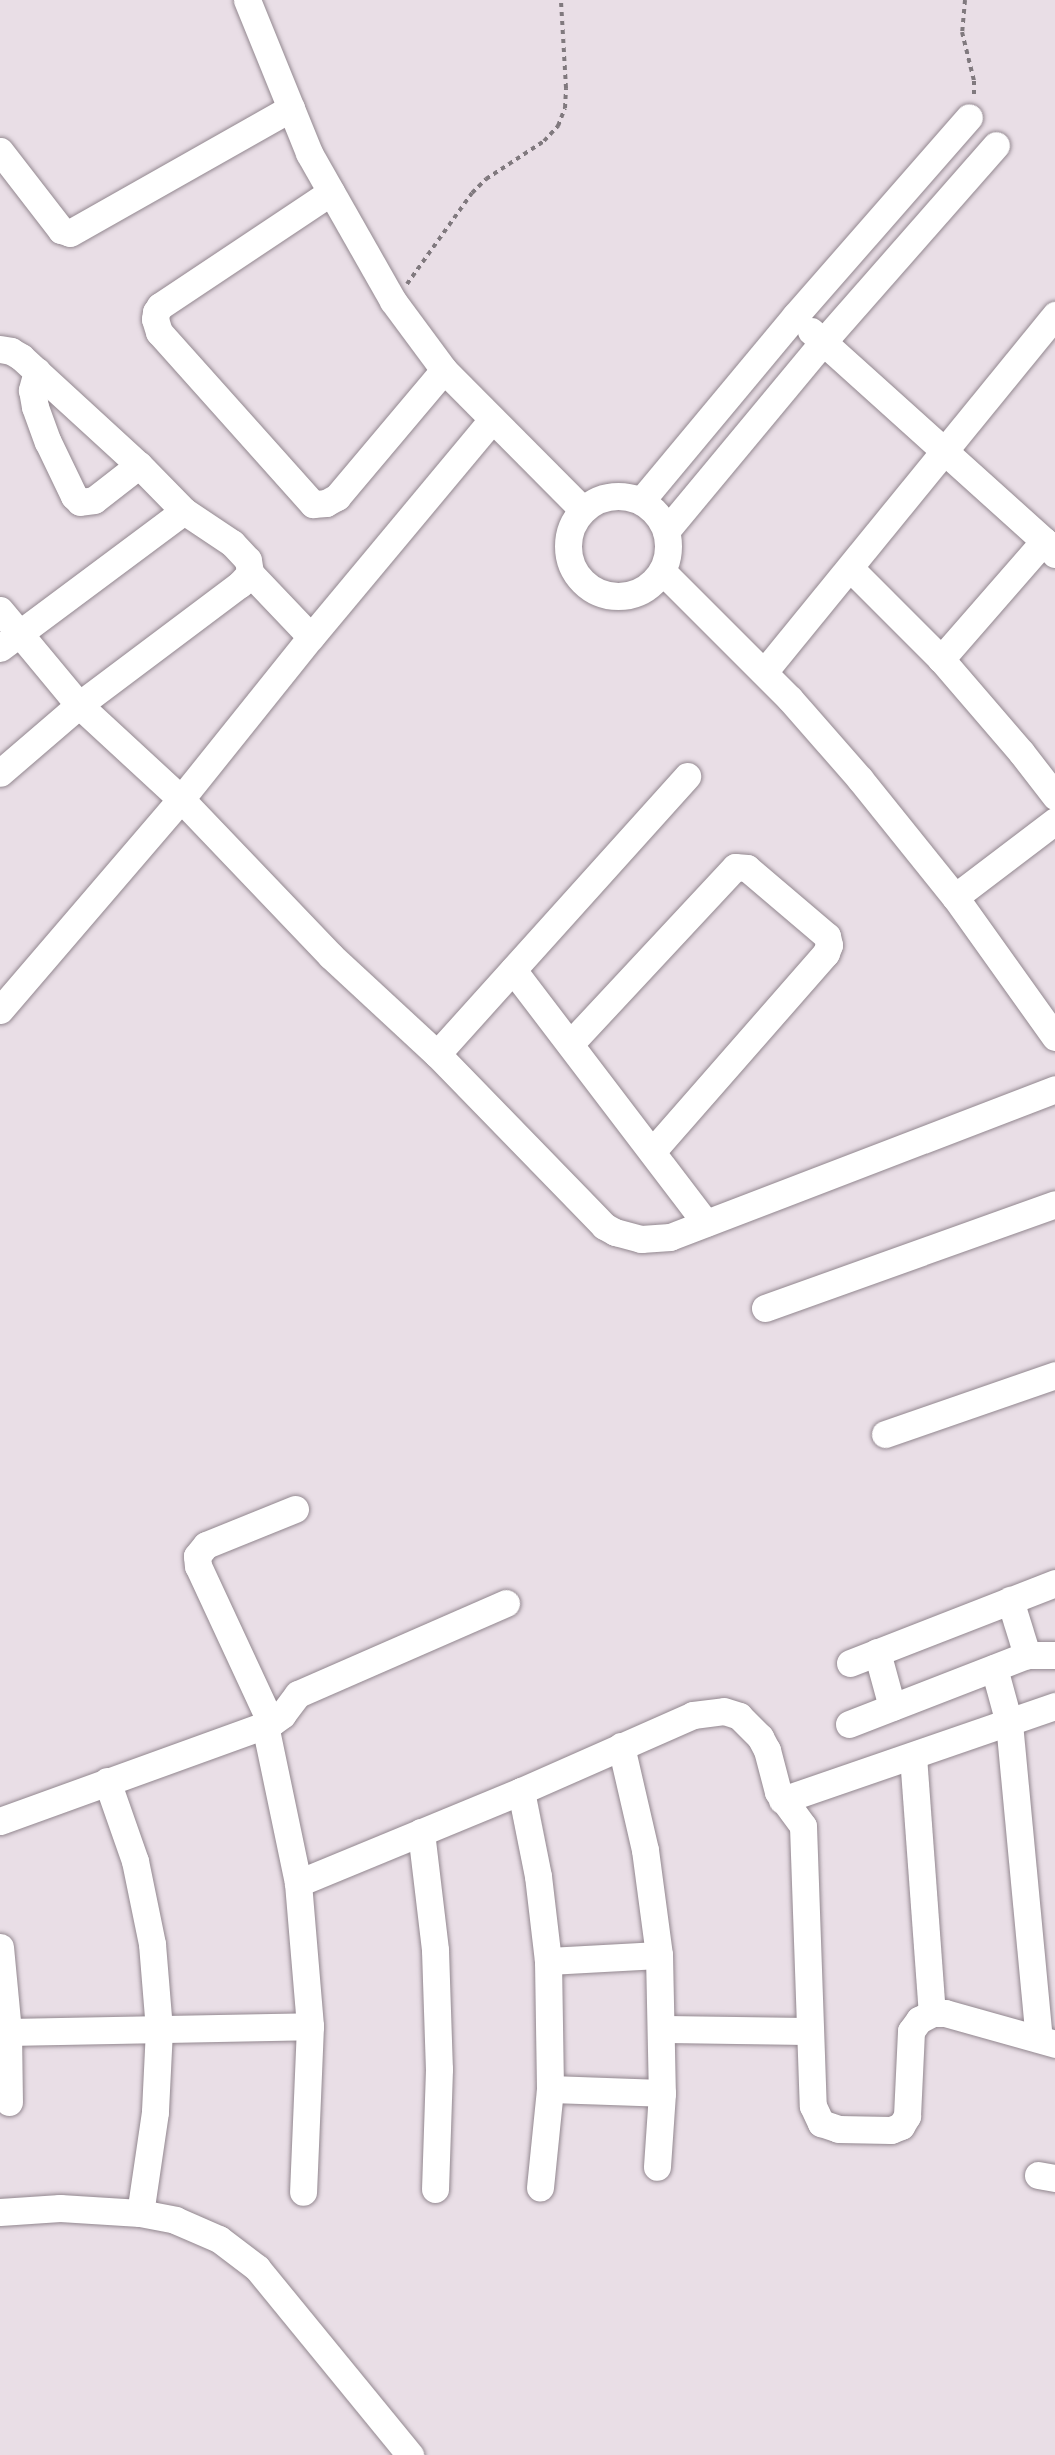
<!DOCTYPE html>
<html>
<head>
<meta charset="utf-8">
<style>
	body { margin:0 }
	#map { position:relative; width:1055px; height:2455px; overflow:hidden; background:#e9dee6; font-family:"Exo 2",sans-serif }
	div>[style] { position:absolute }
	.path>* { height:4px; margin-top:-2px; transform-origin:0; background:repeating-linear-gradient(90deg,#80797e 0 4.5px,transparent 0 9px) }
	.roads { filter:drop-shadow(0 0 2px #92878f) drop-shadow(0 0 2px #92878f) }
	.minor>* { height:27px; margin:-13.5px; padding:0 13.5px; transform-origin:13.5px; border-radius:13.5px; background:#fff }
	.minor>.ring { margin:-13.5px; padding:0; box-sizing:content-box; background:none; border:27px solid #fff; border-radius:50% }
	span { translate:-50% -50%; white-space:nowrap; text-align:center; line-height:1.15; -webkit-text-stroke:5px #f7ebf3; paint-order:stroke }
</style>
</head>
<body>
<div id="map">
	<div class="path">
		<i style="left:965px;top:0;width:32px;rotate:95deg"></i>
		<i style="left:962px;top:32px;width:50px;rotate:76.2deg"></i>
		<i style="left:974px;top:81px;width:16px;rotate:90deg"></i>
		<i style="left:407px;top:284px;width:112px;rotate:-54.5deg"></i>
		<i style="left:472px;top:193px;width:20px;rotate:-45deg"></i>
		<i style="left:486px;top:179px;width:69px;rotate:-33.2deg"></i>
		<i style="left:544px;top:141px;width:21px;rotate:-47deg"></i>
		<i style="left:558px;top:126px;width:19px;rotate:-69deg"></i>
		<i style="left:565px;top:108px;width:20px;rotate:-87deg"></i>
		<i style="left:566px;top:88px;width:88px;rotate:-93.3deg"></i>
	</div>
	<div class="roads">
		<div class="minor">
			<i style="left:247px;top:0;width:165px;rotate:67.9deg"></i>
			<i style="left:309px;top:153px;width:170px;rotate:60.4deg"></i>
			<i style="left:393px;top:301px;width:86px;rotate:53.5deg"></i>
			<i style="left:444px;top:370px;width:197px;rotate:45.2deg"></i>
			<i style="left:0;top:151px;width:100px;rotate:52.3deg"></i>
			<i style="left:61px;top:230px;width:9px;rotate:18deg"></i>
			<i style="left:70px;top:233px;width:254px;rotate:-29.5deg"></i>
			<i style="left:331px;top:192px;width:206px;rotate:146.3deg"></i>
			<i style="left:160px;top:306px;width:7px;rotate:124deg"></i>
			<i style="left:156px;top:312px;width:7px;rotate:98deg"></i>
			<i style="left:155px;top:319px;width:14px;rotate:73deg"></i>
			<i style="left:159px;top:332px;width:231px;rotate:48.2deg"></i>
			<i style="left:313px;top:504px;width:13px;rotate:-4deg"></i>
			<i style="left:326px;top:503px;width:13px;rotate:-29deg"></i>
			<i style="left:337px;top:497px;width:166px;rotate:-49.9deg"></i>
			<i style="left:811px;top:331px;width:314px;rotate:42deg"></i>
			<i style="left:1044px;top:541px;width:17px;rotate:50deg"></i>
			<i style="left:0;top:349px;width:11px;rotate:10deg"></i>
			<i style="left:11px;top:351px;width:12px;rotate:31deg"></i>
			<i style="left:21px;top:357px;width:160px;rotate:42.5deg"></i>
			<i style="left:139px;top:465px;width:64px;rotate:45.6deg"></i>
			<i style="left:184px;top:511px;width:58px;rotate:33.7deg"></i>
			<i style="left:232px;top:543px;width:23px;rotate:47deg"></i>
			<i style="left:248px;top:560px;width:13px;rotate:81deg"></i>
			<i style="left:250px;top:573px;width:15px;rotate:132deg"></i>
			<i style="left:240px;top:584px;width:201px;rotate:143.1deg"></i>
			<i style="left:79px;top:705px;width:104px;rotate:139.3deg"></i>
			<i style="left:37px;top:371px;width:20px;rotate:105deg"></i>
			<i style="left:32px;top:390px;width:17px;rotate:80deg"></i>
			<i style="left:35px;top:407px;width:37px;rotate:70deg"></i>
			<i style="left:48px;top:442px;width:60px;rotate:64.3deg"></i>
			<i style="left:74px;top:496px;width:8px;rotate:45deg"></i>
			<i style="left:80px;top:502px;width:14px;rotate:-8deg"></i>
			<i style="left:94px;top:500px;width:57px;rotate:-37.9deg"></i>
			<i class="ring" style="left:568px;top:496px;width:73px;height:73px"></i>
			<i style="left:641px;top:501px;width:241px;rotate:-50.2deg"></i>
			<i style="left:795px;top:316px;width:264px;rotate:-48.8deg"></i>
			<i style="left:666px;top:531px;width:246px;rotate:-50.3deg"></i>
			<i style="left:823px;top:342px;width:262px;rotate:-48.7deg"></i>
			<i style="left:1044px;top:541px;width:157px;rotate:131.1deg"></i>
			<i style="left:941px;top:659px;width:123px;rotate:49.3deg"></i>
			<i style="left:1021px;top:752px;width:56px;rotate:52.3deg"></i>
			<i style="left:850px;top:568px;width:129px;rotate:45deg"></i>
			<i style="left:662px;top:571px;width:181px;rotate:45deg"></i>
			<i style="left:790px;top:699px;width:106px;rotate:48.8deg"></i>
			<i style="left:860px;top:779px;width:151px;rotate:51.2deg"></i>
			<i style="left:955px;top:897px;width:172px;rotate:54.5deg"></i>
			<i style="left:250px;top:573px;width:88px;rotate:46.4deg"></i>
			<i style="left:0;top:610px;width:124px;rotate:50.3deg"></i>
			<i style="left:79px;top:705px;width:139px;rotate:42.7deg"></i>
			<i style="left:181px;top:799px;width:217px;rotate:46.3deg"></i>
			<i style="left:331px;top:956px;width:144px;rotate:42.8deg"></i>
			<i style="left:437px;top:1054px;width:240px;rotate:45.8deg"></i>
			<i style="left:604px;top:1226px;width:13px;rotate:29deg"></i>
			<i style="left:615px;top:1232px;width:27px;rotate:15deg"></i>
			<i style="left:641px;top:1239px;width:29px;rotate:-4deg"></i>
			<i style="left:670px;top:1237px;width:412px;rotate:-21deg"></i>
			<i style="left:0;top:648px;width:229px;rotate:-36.7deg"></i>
			<i style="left:764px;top:672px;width:461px;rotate:-50.8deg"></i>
			<i style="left:955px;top:897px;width:126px;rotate:-37.2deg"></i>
			<i style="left:513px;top:970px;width:318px;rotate:52.7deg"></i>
			<i style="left:0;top:1010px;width:278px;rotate:-49.4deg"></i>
			<i style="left:181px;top:799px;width:208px;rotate:-51.3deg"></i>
			<i style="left:311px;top:637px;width:281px;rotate:-50.2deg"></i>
			<i style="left:570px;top:1044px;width:242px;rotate:-47deg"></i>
			<i style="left:735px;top:867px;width:12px;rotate:5deg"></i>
			<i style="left:747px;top:868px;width:105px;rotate:40.4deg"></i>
			<i style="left:827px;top:936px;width:9px;rotate:77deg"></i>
			<i style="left:829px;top:945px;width:9px;rotate:111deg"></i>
			<i style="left:826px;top:953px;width:264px;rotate:131.2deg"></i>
			<i style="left:437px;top:1054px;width:374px;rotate:-48deg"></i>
			<i style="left:765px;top:1308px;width:308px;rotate:-19.7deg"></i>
			<i style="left:885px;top:1434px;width:180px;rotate:-19.1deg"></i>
			<i style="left:1010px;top:1600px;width:58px;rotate:72.8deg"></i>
			<i style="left:877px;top:1652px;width:57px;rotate:74.7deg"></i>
			<i style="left:850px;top:1663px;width:220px;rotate:-21.3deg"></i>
			<i style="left:994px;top:1668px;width:57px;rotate:74.7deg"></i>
			<i style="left:1009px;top:1723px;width:317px;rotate:84.6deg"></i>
			<i style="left:271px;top:1723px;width:173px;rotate:-114.9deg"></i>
			<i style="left:198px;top:1566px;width:10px;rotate:-96deg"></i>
			<i style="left:197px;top:1556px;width:14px;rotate:-51deg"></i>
			<i style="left:206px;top:1545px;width:96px;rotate:-22deg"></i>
			<i style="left:849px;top:1724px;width:191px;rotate:-21.2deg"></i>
			<i style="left:1027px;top:1655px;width:28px"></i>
			<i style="left:265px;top:1725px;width:161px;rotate:78.2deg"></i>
			<i style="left:298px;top:1883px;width:144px;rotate:85.2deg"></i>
			<i style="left:310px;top:2026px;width:166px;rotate:92.4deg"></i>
			<i style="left:621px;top:1746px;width:107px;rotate:77deg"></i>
			<i style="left:645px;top:1850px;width:106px;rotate:82.4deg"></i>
			<i style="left:659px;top:1955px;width:138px;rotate:88.8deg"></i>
			<i style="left:662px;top:2093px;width:74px;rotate:93.9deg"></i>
			<i style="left:913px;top:1756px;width:258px;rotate:85.8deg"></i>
			<i style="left:107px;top:1781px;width:85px;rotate:70.7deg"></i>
			<i style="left:135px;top:1861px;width:85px;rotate:78.4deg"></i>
			<i style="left:152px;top:1944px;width:85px;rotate:85.3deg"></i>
			<i style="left:159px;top:2029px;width:83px;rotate:92.8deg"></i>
			<i style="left:155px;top:2112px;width:102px;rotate:98.4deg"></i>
			<i style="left:521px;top:1791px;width:87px;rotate:78.7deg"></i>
			<i style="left:538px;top:1876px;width:86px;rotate:83.3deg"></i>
			<i style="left:548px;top:1961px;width:128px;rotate:89.1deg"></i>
			<i style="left:550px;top:2089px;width:99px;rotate:95.8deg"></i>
			<i style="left:782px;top:1800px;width:289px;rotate:-19deg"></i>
			<i style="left:0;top:1821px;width:288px;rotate:-19.9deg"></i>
			<i style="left:271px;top:1723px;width:14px;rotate:-36deg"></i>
			<i style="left:282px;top:1715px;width:26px;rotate:-53deg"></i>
			<i style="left:298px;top:1694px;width:227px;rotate:-23.6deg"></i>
			<i style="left:421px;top:1832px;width:119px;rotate:83.2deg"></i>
			<i style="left:435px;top:1950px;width:119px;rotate:88.1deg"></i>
			<i style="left:439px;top:2069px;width:120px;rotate:91.9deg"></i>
			<i style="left:298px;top:1883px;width:241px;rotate:-22.4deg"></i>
			<i style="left:521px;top:1791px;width:188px;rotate:-23.8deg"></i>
			<i style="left:693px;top:1715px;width:31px;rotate:-7deg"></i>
			<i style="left:724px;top:1711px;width:16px;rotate:18deg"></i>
			<i style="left:739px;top:1716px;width:30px;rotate:45deg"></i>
			<i style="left:760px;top:1737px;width:15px;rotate:62deg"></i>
			<i style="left:767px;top:1750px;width:43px;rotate:75.3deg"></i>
			<i style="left:778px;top:1792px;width:42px;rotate:53.7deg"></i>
			<i style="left:803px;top:1826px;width:280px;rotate:88deg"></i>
			<i style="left:813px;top:2106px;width:19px;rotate:65deg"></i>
			<i style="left:821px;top:2123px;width:18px;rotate:19deg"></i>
			<i style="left:838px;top:2129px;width:53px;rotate:1.1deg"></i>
			<i style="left:891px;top:2130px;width:11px;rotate:-22deg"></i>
			<i style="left:901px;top:2126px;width:12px;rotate:-59deg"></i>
			<i style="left:907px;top:2116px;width:85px;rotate:-87.3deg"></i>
			<i style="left:911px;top:2031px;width:14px;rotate:-54deg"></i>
			<i style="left:919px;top:2020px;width:15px;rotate:-28deg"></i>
			<i style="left:932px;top:2013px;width:13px"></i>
			<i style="left:945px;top:2013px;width:114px;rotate:15.7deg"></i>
			<i style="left:0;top:1947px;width:85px;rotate:84.6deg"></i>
			<i style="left:8px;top:2032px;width:70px;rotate:89.2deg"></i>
			<i style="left:548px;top:1961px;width:111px;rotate:-3.1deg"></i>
			<i style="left:662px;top:2029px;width:148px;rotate:0.8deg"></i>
			<i style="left:8px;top:2032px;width:302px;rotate:-1.1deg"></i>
			<i style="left:550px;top:2089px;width:112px;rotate:2deg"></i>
			<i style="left:1038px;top:2175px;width:17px;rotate:10deg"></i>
			<i style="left:0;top:2212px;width:60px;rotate:-3.8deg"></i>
			<i style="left:60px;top:2208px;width:80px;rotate:3.6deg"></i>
			<i style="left:140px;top:2213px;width:36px;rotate:11deg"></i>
			<i style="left:175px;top:2220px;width:48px;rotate:23.4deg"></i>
			<i style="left:219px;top:2239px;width:48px;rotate:37.3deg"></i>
			<i style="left:257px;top:2268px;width:242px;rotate:50.7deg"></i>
		</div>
	</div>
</div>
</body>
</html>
